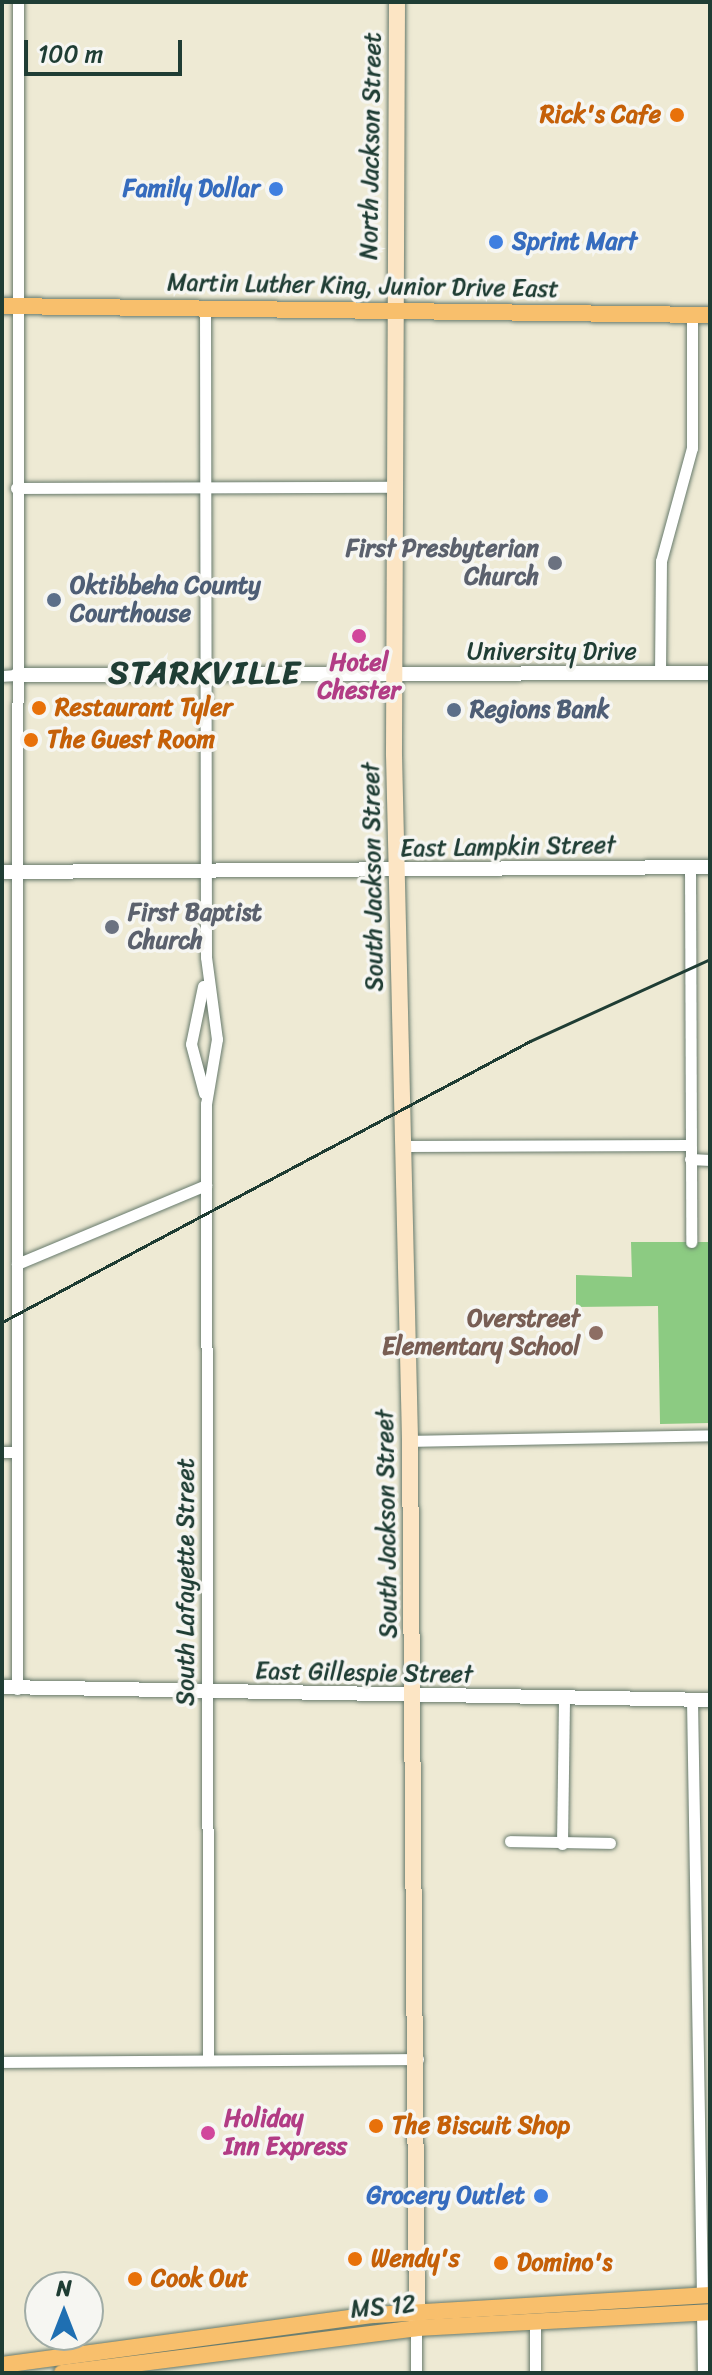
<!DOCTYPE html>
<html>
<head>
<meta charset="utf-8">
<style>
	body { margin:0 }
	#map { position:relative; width:712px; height:2375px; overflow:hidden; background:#eeead4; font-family:Sriracha,sans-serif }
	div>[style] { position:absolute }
	.green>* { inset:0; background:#8ccb82 }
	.roads { filter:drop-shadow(0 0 2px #677a6c) drop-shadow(0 0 2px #677a6c) }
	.minor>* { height:11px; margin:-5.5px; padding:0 5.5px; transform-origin:5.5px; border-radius:5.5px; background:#fff }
	.tertiary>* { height:14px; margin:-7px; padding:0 7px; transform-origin:7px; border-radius:7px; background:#fff }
	.secondary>* { height:16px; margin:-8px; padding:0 8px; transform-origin:8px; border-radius:8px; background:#fce5c4 }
	.primary>* { height:16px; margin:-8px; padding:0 8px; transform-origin:8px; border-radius:8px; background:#f8bf6c }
	.rail>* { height:3px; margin:-1.5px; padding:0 1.5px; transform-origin:1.5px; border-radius:1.5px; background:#1f3d34 }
	.dots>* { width:22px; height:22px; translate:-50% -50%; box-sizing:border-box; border:4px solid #f6f6f2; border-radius:50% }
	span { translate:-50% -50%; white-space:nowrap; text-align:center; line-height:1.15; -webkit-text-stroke:7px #f6f6f2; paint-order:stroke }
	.food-label { font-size:24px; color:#c56008; font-weight:700 }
	.right { translate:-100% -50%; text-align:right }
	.left { translate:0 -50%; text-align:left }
	.street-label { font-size:24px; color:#1f3d34 }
	.shop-label { font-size:24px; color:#366cbe; font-weight:700 }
	.worship-label { font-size:24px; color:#5b616d; font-weight:700 }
	.service-label { font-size:24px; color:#4e5e75; font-weight:700 }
	.hotel-label { font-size:24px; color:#b23c85; font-weight:700 }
	.education-label { font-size:24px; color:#785e54; font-weight:700 }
	.district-label { font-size:32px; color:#1f3d34; font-weight:700; letter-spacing:2px }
	.frame { position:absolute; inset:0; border:4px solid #1f3d34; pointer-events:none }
	.north { position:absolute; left:24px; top:2271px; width:80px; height:80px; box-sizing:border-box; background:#f6f6f2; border:2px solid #a0aca6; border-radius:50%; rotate:0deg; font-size:22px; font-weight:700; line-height:32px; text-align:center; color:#1f3d34 }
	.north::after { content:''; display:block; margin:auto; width:28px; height:36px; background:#1f6fb2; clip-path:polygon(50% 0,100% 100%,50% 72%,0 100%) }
	.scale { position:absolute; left:24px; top:40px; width:158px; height:36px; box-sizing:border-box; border:4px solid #1f3d34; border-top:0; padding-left:10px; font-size:24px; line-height:28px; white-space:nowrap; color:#1f3d34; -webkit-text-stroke:6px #f6f6f2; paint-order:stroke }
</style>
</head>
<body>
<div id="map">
	<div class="green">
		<i style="clip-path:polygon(631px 1242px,710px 1242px,710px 1423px,660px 1424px,658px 1306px,576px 1307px,576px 1275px,632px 1277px)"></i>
	</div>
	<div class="roads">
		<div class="minor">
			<i style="left:205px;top:308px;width:649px;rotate:89.91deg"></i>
			<i style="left:206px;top:957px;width:83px;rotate:82.4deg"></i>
			<i style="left:217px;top:1039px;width:66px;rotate:99.6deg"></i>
			<i style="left:206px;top:1104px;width:956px;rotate:89.88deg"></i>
			<i style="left:16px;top:488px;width:379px;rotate:-0.2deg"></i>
			<i style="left:660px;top:674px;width:113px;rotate:-89.5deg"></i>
			<i style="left:661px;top:561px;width:117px;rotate:-74.7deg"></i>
			<i style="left:692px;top:448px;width:133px;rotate:-90deg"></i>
			<i style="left:2px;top:676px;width:15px;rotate:-4deg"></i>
			<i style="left:690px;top:867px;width:375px;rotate:89.8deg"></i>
			<i style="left:203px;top:986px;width:59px;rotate:101.7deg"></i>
			<i style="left:191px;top:1044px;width:51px;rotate:75.1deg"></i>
			<i style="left:403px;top:1146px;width:287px;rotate:-0.2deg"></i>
			<i style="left:690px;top:1159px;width:20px;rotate:3deg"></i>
			<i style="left:17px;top:1264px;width:205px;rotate:-22.7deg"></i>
			<i style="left:410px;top:1441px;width:300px;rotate:-1.1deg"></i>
			<i style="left:2px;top:1452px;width:15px"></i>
			<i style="left:17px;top:1689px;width:1687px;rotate:-89.97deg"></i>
			<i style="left:692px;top:1700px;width:595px;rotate:89.04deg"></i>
			<i style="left:510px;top:1841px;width:100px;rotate:1.1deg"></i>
			<i style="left:562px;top:1844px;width:145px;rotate:-89.2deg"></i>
			<i style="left:2px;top:2062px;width:416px;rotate:-0.4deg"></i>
			<i style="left:702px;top:2312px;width:61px;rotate:89.1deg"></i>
			<i style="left:535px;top:2319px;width:54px;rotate:90deg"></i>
			<i style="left:416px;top:2328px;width:45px;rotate:90deg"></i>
		</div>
		<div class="tertiary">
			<i style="left:17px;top:675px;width:693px;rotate:-0.17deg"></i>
			<i style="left:2px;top:872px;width:708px;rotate:-0.4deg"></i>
			<i style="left:2px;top:1687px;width:708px;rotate:1.05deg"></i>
		</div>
		<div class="secondary">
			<i style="left:397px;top:2px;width:753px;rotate:90.23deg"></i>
			<i style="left:394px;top:755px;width:686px;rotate:88.66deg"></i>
			<i style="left:410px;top:1441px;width:883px;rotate:89.55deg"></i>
		</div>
		<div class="primary">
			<i style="left:2px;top:306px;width:708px;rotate:0.73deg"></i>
			<i style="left:2px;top:2365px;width:375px;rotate:-7.7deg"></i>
			<i style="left:374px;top:2315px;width:337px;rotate:-3.4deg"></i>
			<i style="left:62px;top:2373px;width:357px;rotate:-7.2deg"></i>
			<i style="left:416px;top:2328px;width:294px;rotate:-3.1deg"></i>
		</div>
	</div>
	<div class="rail">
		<i style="left:2px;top:1322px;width:598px;rotate:-28.02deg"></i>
		<i style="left:530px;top:1041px;width:198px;rotate:-24.5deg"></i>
	</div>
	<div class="dots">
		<i style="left:677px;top:115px;background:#e8710a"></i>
		<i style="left:276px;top:189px;background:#3f7fe0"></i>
		<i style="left:496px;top:242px;background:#3f7fe0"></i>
		<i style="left:555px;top:563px;background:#6b7280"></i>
		<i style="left:54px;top:600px;background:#5c6f8a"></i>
		<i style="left:359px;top:636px;background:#d1479c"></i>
		<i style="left:39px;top:708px;background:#e8710a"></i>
		<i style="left:454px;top:710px;background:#5c6f8a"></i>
		<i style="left:31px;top:740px;background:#e8710a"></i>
		<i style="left:112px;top:927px;background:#6b7280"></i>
		<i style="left:596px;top:1333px;background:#8d6e63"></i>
		<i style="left:376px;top:2126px;background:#e8710a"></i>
		<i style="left:208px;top:2133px;background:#d1479c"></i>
		<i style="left:541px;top:2196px;background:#3f7fe0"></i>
		<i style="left:355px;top:2259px;background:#e8710a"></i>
		<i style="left:501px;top:2263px;background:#e8710a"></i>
		<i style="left:135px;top:2279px;background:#e8710a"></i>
	</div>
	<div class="food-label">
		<span class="right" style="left:661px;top:115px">Rick's Cafe</span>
		<span class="left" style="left:55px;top:708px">Restaurant Tyler</span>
		<span class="left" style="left:47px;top:740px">The Guest Room</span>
		<span class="left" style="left:392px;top:2126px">The Biscuit Shop</span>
		<span class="left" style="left:371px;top:2259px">Wendy's</span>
		<span class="left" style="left:517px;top:2263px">Domino's</span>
		<span class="left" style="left:151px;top:2279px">Cook Out</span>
	</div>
	<div class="street-label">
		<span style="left:371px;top:146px;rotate:-89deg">North Jackson Street</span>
		<span style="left:363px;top:286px;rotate:1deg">Martin Luther King, Junior Drive East</span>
		<span style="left:552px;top:652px">University Drive</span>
		<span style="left:508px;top:847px;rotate:-1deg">East Lampkin Street</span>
		<span style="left:373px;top:877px;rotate:-91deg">South Jackson Street</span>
		<span style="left:387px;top:1524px;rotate:-91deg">South Jackson Street</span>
		<span style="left:186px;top:1582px;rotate:-90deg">South Lafayette Street</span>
		<span style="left:364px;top:1673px;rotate:1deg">East Gillespie Street</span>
		<span style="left:383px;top:2307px;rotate:-5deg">MS 12</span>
	</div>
	<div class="shop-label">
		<span class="right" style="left:260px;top:189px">Family Dollar</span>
		<span class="left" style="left:512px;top:242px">Sprint Mart</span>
		<span class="right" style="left:525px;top:2196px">Grocery Outlet</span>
	</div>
	<div class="worship-label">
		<span class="right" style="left:539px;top:563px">First Presbyterian<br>Church</span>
		<span class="left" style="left:128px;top:927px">First Baptist<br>Church</span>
	</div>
	<div class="service-label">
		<span class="left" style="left:70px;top:600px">Oktibbeha County<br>Courthouse</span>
		<span class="left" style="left:470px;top:710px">Regions Bank</span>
	</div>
	<div class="hotel-label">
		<span style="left:359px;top:677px">Hotel<br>Chester</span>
		<span class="left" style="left:224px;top:2133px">Holiday<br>Inn Express</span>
	</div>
	<div class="education-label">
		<span class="right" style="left:580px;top:1333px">Overstreet<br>Elementary School</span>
	</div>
	<div class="district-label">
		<span style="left:205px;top:673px">STARKVILLE</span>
	</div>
	<div class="frame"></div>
	<div class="north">N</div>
	<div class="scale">100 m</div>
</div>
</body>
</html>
